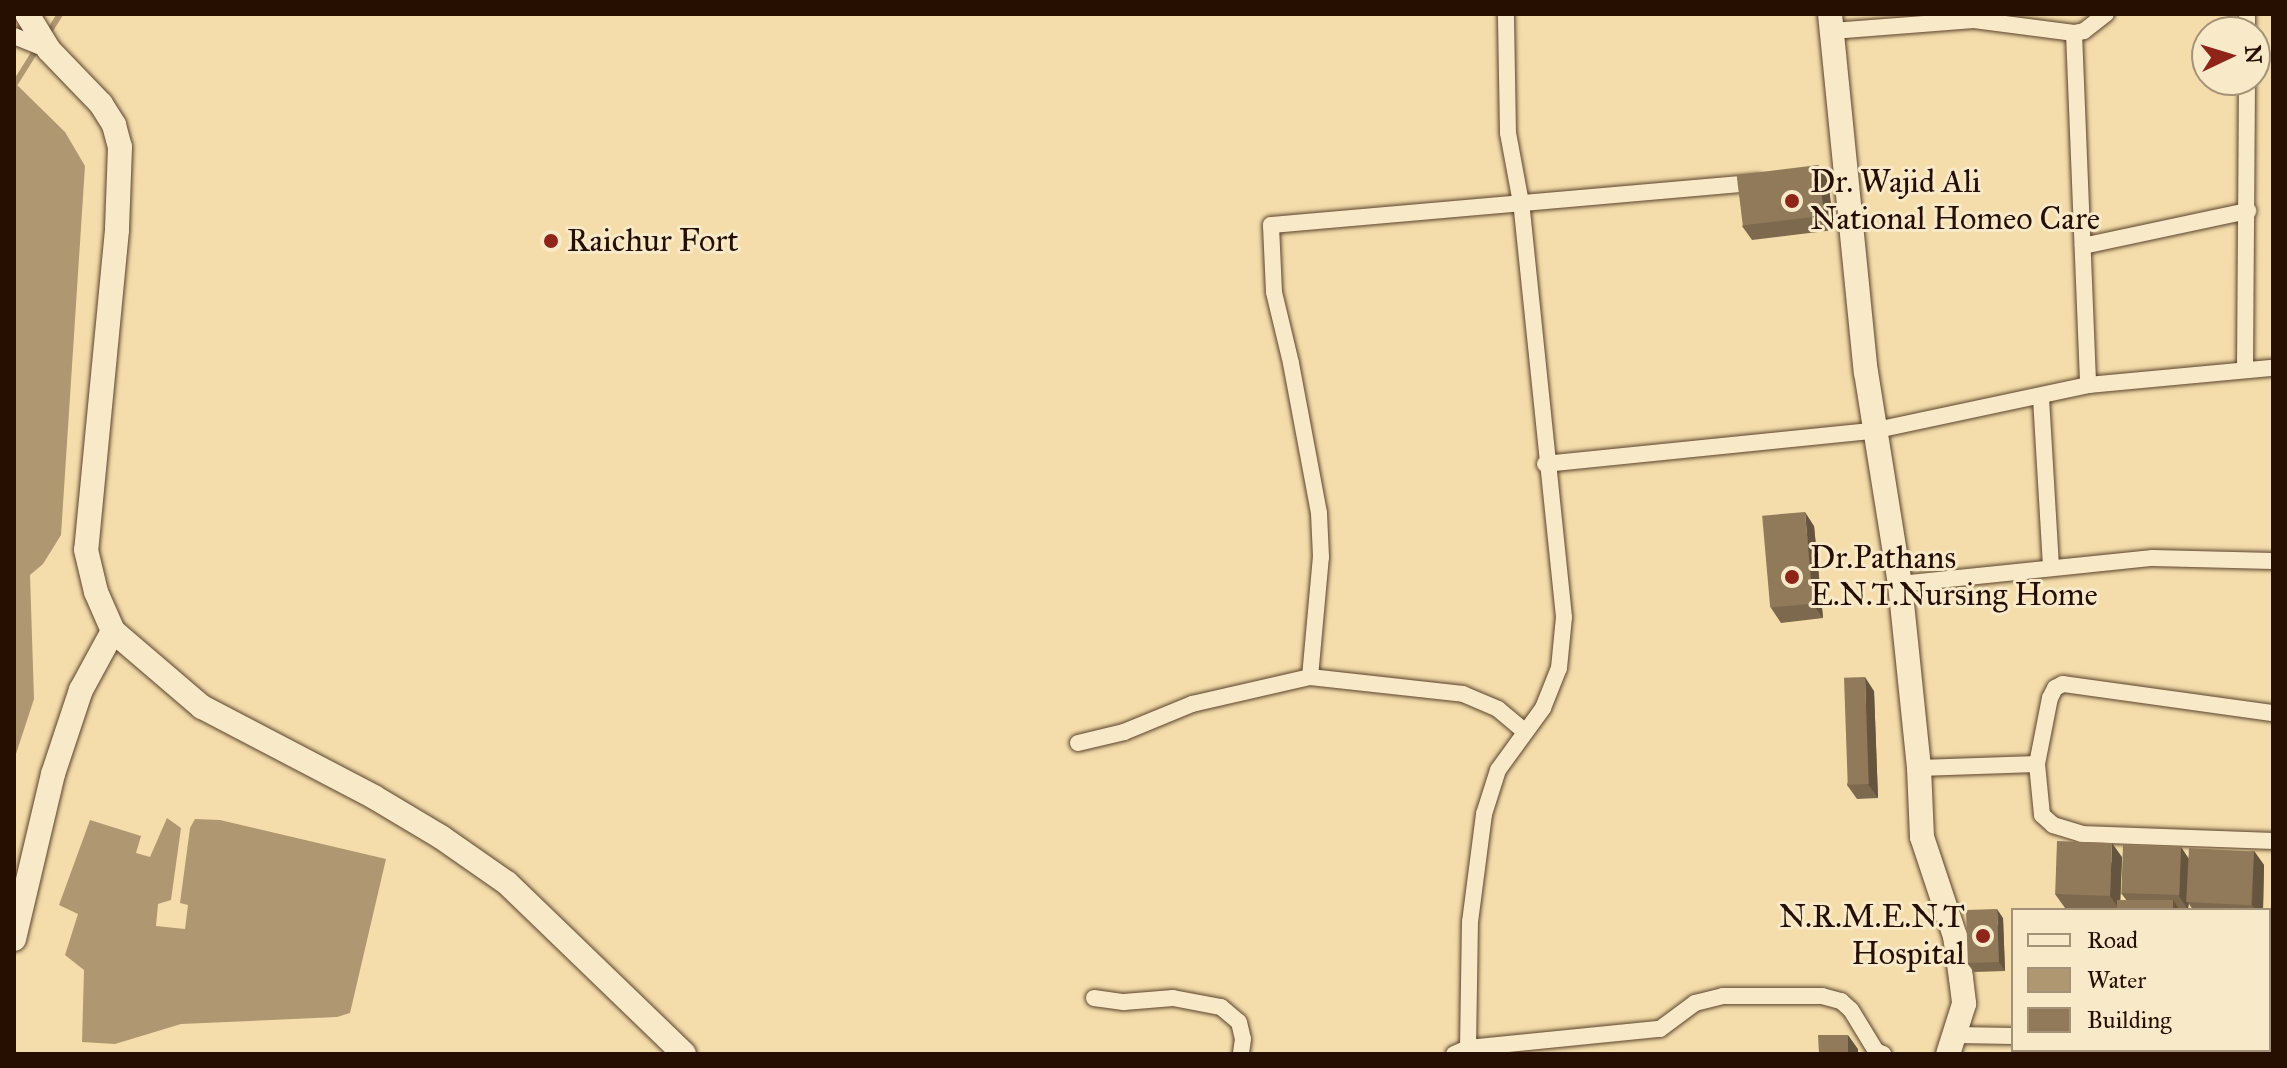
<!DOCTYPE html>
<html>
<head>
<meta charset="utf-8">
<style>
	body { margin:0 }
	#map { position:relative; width:2287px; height:1068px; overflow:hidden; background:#f4ddab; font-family:"IM FELL Great Primer",serif }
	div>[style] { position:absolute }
	.water>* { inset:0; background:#ae9771 }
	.stream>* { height:6px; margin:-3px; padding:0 3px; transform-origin:3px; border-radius:3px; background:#ae9771 }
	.roads { filter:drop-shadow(0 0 2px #5a422c) drop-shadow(0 0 2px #5a422c) }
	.street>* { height:16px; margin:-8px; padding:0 8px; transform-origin:8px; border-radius:8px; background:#f8e9c8 }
	.secondary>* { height:24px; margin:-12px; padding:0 12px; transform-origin:12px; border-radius:12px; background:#f8e9c8 }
	.wall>* { inset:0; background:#7d694d }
	.shaded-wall>* { inset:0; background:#66553e; transform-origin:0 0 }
	.building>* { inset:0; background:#917a59; transform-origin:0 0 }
	.dots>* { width:22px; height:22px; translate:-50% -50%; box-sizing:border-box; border:4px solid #f8e9c8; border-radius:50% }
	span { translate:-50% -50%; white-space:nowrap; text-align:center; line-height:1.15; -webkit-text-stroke:6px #f8e9c8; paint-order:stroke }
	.poi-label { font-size:32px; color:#260f01 }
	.left { translate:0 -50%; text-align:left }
	.right { translate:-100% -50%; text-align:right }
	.frame { position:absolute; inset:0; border:16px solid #260f01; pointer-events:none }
	.legend { position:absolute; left:2011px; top:908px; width:260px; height:144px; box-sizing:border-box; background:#f8e9c8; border:2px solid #a49278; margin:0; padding:10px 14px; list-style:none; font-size:24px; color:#260f01 }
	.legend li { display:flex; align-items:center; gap:16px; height:40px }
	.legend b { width:40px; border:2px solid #a49278 }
	.north { position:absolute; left:2191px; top:16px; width:80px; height:80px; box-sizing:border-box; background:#f8e9c8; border:2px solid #a49278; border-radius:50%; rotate:86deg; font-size:22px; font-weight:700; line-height:32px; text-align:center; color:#260f01 }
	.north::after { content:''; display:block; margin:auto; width:28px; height:36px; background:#8f2418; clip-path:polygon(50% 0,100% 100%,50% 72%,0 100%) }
</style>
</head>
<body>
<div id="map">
	<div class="water">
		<i style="clip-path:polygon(14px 82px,65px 132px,85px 166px,61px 535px,43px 564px,30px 575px,34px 699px,14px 760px)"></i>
		<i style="clip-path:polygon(167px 818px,181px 828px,171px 900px,158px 904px,156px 926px,185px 929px,188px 905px,180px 903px,190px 828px,195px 819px,220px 820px,386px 859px,350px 1013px,337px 1017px,181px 1024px,115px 1044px,82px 1042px,84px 970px,65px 955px,78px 914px,59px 905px,90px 820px,141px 836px,136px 853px,150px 857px)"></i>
	</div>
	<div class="stream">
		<i style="left:47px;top:35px;width:25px;rotate:-58deg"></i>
		<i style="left:14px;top:85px;width:45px;rotate:-57.7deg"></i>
	</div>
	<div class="roads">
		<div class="street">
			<i style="left:2247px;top:14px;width:18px;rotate:90deg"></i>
			<i style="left:1832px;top:31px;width:142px;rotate:-4.4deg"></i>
			<i style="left:1974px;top:20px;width:101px;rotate:7.4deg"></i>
			<i style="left:2074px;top:33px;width:10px;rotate:-11deg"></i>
			<i style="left:2084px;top:31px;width:28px;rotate:-38deg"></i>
			<i style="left:2074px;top:33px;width:352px;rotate:87.7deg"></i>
			<i style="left:14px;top:36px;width:38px;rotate:22deg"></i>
			<i style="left:2083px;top:246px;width:169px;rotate:-12deg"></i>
			<i style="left:2245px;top:369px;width:289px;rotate:-89.6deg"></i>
			<i style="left:2041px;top:398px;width:170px;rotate:86.6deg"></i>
			<i style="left:1545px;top:464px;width:334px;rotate:-5.8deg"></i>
			<i style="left:1877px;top:430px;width:216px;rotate:-12deg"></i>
			<i style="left:2088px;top:385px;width:186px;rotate:-5.3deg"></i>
			<i style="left:1900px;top:584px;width:254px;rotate:-5.9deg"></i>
			<i style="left:2153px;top:558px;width:120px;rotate:1.4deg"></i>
			<i style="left:1310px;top:677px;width:121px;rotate:-84.8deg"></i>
			<i style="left:1321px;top:557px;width:44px;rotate:-92.6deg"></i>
			<i style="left:1319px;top:513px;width:153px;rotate:-100.6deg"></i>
			<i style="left:1291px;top:363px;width:73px;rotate:-103.5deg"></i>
			<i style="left:1274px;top:292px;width:67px;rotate:-92.6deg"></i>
			<i style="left:1271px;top:225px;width:489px;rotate:-5deg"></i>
			<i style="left:1078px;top:743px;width:47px;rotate:-13.4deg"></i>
			<i style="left:1124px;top:732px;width:74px;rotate:-22.4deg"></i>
			<i style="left:1192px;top:704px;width:121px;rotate:-12.9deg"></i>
			<i style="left:1310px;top:677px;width:154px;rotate:6.3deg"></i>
			<i style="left:1463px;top:694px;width:38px;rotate:23deg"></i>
			<i style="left:1498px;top:709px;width:35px;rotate:40deg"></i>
			<i style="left:2037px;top:764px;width:67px;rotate:-78.9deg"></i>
			<i style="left:2050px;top:698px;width:11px;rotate:-63deg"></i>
			<i style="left:2055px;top:688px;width:9px;rotate:-27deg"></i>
			<i style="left:2063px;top:684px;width:212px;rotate:7.9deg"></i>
			<i style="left:1919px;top:768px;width:118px;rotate:-1.9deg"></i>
			<i style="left:2037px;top:764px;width:51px;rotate:84.4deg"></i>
			<i style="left:2042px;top:815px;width:15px;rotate:42deg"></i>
			<i style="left:2053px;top:825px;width:30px;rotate:17deg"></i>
			<i style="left:2082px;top:834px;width:191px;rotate:2.1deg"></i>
			<i style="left:1094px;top:998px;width:30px;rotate:8deg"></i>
			<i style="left:1124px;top:1002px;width:49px;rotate:-4.7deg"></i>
			<i style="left:1173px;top:998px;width:49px;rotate:10.6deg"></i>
			<i style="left:1221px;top:1007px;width:23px;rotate:40deg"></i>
			<i style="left:1239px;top:1022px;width:17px;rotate:77deg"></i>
			<i style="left:1243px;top:1039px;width:15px;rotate:98deg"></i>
			<i style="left:2269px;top:1015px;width:4px"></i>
			<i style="left:1956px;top:1035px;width:57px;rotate:1deg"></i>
			<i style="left:1468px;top:1048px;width:126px;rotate:-89.1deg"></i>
			<i style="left:1470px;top:922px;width:109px;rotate:-82.6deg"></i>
			<i style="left:1484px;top:814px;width:46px;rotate:-72.3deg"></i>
			<i style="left:1498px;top:770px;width:77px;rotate:-54deg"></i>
			<i style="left:1543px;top:708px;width:43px;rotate:-68.2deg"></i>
			<i style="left:1559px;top:668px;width:51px;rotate:-84.4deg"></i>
			<i style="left:1564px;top:617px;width:416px;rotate:-95.9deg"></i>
			<i style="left:1521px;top:203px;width:71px;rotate:-100.5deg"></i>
			<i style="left:1508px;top:133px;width:119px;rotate:-91deg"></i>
			<i style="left:2149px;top:1050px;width:4px;rotate:90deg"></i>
			<i style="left:1454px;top:1054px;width:15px;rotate:-23deg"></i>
			<i style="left:1468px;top:1048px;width:193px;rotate:-5.7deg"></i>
			<i style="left:1660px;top:1029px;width:44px;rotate:-36.6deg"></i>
			<i style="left:1695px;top:1003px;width:29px;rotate:-14deg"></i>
			<i style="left:1723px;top:996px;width:99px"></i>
			<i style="left:1822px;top:996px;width:20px;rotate:15deg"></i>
			<i style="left:1841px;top:1001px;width:13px;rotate:42deg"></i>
			<i style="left:1851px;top:1010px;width:48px;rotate:58.6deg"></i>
			<i style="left:1876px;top:1051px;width:8px;rotate:23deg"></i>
		</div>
		<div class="secondary">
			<i style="left:27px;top:14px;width:42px;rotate:58.6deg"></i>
			<i style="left:49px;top:50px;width:75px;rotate:46.1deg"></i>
			<i style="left:101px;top:104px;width:25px;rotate:58deg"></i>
			<i style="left:114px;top:125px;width:23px;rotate:75deg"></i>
			<i style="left:120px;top:147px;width:83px;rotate:92.1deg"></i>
			<i style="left:117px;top:230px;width:321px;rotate:95.5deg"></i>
			<i style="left:86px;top:550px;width:43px;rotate:76.6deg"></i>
			<i style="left:96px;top:592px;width:43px;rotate:66.4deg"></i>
			<i style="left:113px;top:631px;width:117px;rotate:40.5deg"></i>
			<i style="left:202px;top:707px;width:194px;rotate:27.6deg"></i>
			<i style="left:374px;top:797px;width:78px;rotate:30.8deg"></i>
			<i style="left:441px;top:837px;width:80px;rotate:34.9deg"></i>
			<i style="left:507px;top:883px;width:246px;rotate:44deg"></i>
			<i style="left:1830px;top:14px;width:360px;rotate:84.3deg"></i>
			<i style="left:1866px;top:372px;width:215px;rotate:80.9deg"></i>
			<i style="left:1900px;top:584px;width:185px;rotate:84.1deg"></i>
			<i style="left:1919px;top:768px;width:69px;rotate:87.5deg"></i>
			<i style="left:1922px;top:837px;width:104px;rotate:71.6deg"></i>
			<i style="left:1955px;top:936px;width:42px;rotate:81.9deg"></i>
			<i style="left:1961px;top:978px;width:26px;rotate:83deg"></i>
			<i style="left:1964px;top:1004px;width:52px;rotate:107.7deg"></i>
			<i style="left:14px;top:939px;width:170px;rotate:-76.7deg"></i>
			<i style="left:53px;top:774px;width:89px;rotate:-71.6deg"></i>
			<i style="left:81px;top:690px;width:67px;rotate:-61.5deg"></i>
		</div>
	</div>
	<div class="wall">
		<i style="clip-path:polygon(1818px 165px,1828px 180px,1834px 230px,1752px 240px,1742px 226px)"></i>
		<i style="clip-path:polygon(1814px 526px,1823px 618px,1781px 623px,1771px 608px)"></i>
		<i style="clip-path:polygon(1874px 691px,1878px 798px,1857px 799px,1847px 785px)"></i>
		<i style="clip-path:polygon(2181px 847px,2189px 859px,2254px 851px,2264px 865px,2263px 910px,2193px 910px,2189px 904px,2188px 910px,2106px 910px,2065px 908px,2055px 894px,2122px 857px,2120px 901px,2127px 901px,2121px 893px)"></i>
		<i style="clip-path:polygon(2003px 918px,2005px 971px,1974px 972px,1967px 963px)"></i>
	</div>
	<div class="shaded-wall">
		<i style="clip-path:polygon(1818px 165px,1828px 180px,1834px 230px,1824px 216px)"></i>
		<i style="clip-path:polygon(1805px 512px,1814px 526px,1823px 618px,1813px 604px)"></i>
		<i style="clip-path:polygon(1865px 677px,1874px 691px,1878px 798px,1868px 784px)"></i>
		<i style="clip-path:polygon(2112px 843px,2122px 857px,2120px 910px,2110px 896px)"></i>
		<i style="clip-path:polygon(2181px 847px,2190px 861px,2188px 910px,2179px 896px)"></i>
		<i style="clip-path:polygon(2254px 851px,2264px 865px,2263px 910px,2256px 910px,2252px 905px)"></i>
		<i style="clip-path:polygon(2173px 900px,2180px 910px,2173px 910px)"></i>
		<i style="clip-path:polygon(1997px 909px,2003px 918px,2005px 971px,1999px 962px)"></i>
		<i style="clip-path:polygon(1848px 1035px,1858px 1049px,1858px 1054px,1848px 1052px)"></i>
		<i style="left:2210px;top:1050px;width:9px;height:4px"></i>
	</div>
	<div class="building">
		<i style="left:1818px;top:165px;width:51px;height:82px;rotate:83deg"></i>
		<i style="left:1805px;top:512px;width:92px;height:43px;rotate:85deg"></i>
		<i style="left:1865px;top:677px;width:107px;height:21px;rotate:88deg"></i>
		<i style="left:2057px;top:841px;width:55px;height:53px;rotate:2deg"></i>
		<i style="left:2123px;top:845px;width:58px;height:48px;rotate:2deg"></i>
		<i style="left:2189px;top:848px;width:65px;height:54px;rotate:3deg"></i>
		<i style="clip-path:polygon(2272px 857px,2273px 857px,2273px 889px,2271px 888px)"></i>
		<i style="left:2173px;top:900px;width:10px;height:56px;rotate:90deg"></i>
		<i style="left:1997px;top:909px;width:53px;height:31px;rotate:88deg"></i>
		<i style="clip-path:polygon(1818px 1035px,1848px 1035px,1848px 1052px,1866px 1052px,1866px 1054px,1819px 1054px)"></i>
		<i style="left:2163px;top:1050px;width:47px;height:4px"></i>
	</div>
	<div class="dots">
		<i style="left:1792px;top:201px;background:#8f2418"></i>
		<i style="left:551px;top:241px;background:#8f2418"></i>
		<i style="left:1792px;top:577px;background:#8f2418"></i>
		<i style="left:1983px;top:936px;background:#8f2418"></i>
	</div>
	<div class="poi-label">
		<span class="left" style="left:1810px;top:201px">Dr. Wajid Ali<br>National Homeo Care</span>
		<span class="left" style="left:567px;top:241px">Raichur Fort</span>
		<span class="left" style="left:1810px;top:577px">Dr.Pathans<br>E.N.T.Nursing Home</span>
		<span class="right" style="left:1965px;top:936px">N.R.M.E.N.T<br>Hospital</span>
	</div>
	<div class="frame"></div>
	<ul class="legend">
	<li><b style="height:10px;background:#f8e9c8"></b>Road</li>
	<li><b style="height:22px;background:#ae9771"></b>Water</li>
	<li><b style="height:22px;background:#917a59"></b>Building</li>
	</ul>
	<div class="north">N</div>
</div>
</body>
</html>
